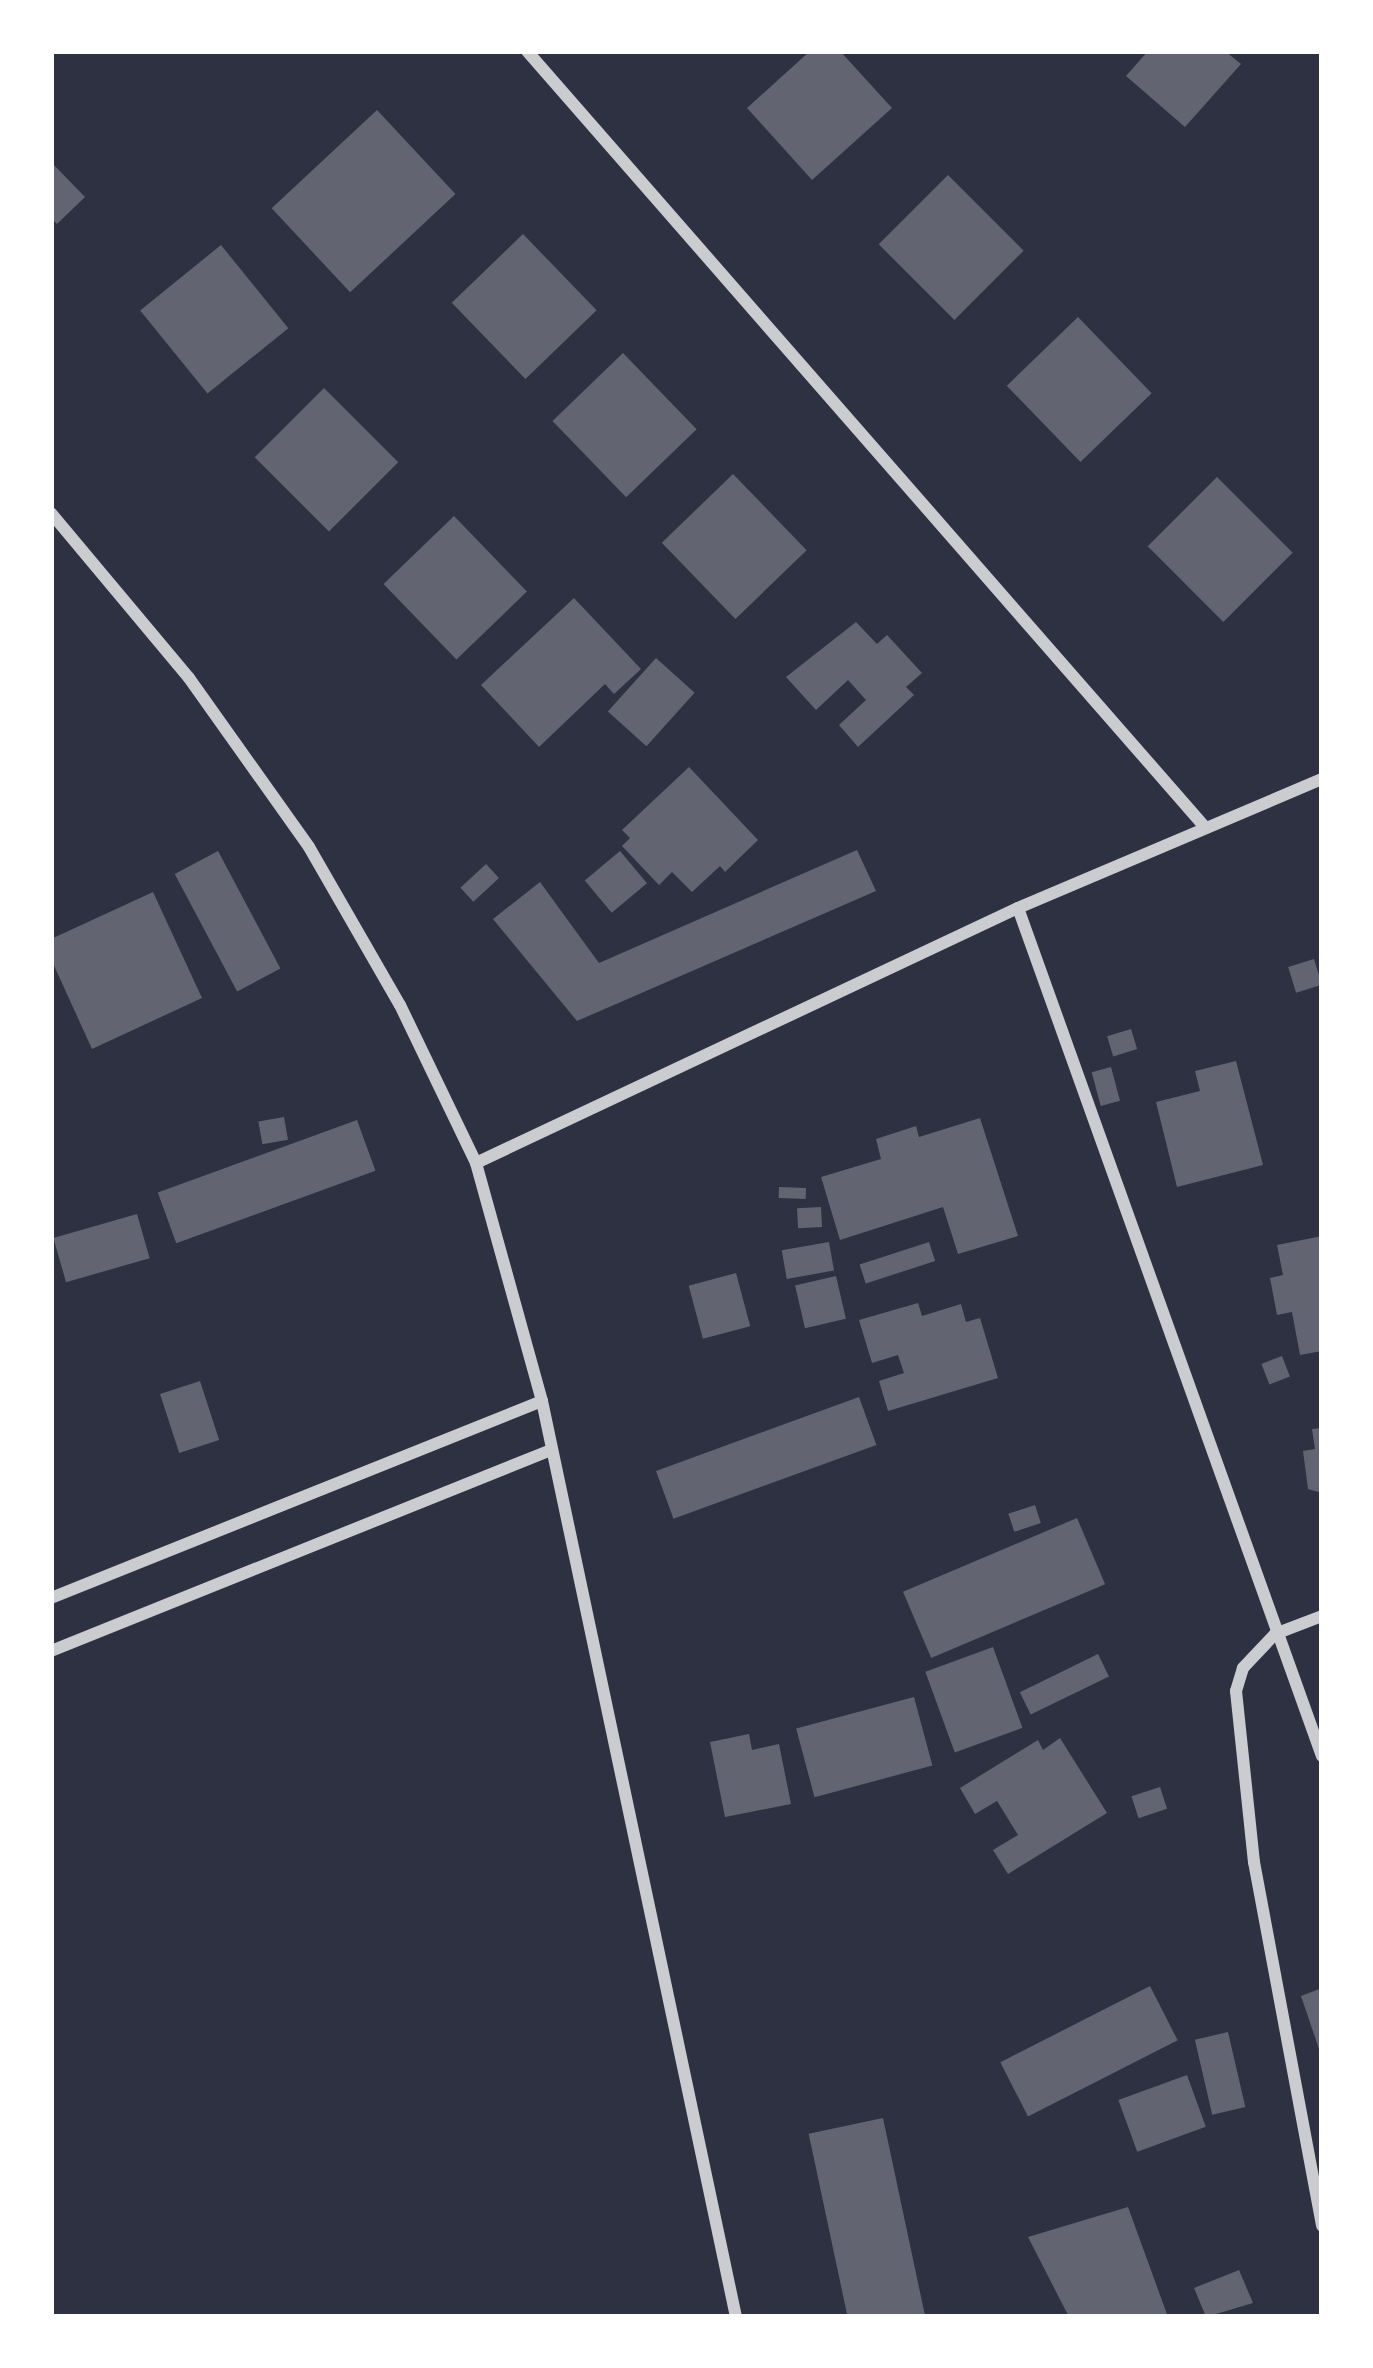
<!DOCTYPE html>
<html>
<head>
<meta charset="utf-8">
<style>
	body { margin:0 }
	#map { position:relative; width:1373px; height:2368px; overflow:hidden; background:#2d3142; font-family:Raleway,sans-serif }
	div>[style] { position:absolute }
	.building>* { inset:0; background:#626471; transform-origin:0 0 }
	.minor>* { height:12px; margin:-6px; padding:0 6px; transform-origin:6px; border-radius:6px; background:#caccd0 }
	span { translate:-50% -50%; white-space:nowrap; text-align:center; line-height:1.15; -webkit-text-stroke:9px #fff; paint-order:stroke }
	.frame { position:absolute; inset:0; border:54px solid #fff; pointer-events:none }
</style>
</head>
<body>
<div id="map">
	<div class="building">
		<i style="clip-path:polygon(810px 51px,840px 51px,892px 108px,812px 180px,747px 108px)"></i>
		<i style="clip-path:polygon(1148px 51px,1225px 51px,1241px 64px,1185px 127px,1126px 76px)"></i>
		<i style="left:377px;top:110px;width:115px;height:144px;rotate:47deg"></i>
		<i style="clip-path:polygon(51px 162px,85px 197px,57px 224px,51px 218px)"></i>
		<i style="left:948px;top:175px;width:107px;height:98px;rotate:45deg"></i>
		<i style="left:523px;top:234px;width:106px;height:99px;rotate:46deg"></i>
		<i style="left:221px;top:245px;width:107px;height:104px;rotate:51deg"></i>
		<i style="left:1078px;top:317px;width:106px;height:99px;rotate:46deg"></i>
		<i style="left:623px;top:353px;width:106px;height:98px;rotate:46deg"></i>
		<i style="left:324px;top:388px;width:105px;height:98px;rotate:45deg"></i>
		<i style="left:733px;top:474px;width:106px;height:99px;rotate:46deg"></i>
		<i style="left:1217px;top:477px;width:107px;height:98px;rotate:45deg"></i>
		<i style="left:454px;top:516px;width:105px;height:98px;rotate:46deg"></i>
		<i style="clip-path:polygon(574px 598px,641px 669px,614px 694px,605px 684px,539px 747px,481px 685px)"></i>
		<i style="clip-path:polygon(856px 622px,877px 644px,887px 635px,922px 673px,906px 687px,914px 695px,858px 747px,839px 725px,866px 700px,848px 680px,816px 710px,786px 677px)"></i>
		<i style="left:656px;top:658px;width:52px;height:72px;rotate:42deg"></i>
		<i style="clip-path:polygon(689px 767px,758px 840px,725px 872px,720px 866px,692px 892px,672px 872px,659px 885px,622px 846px,630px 838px,622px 830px)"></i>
		<i style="clip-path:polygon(857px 850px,876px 891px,577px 1021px,493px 919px,540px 882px,599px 963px)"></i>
		<i style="left:218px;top:851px;width:133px;height:49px;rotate:62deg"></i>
		<i style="left:620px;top:851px;width:42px;height:46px;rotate:50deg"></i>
		<i style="left:486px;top:864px;width:19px;height:35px;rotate:47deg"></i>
		<i style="clip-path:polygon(153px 892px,202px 998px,92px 1049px,51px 959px,51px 939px)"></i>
		<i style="left:1314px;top:959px;width:27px;height:27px;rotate:73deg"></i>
		<i style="left:1131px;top:1029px;width:21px;height:25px;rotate:73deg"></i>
		<i style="clip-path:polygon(1236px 1061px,1263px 1165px,1177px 1187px,1156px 1102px,1200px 1091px,1195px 1071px)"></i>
		<i style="left:1111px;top:1067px;width:35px;height:20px;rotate:75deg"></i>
		<i style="left:284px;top:1117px;width:23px;height:26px;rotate:80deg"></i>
		<i style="clip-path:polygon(980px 1118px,1018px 1236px,958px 1254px,943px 1207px,840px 1240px,821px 1177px,881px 1159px,876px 1139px,916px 1126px,919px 1137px)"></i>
		<i style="left:357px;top:1120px;width:54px;height:212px;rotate:70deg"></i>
		<i style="left:779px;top:1187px;width:27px;height:11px;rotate:2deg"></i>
		<i style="left:821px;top:1207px;width:20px;height:24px;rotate:87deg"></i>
		<i style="left:137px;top:1214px;width:46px;height:87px;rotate:74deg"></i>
		<i style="clip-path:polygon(1322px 1236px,1322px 1351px,1300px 1355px,1292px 1312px,1277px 1315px,1270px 1278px,1283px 1275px,1277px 1245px)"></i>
		<i style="left:829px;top:1242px;width:29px;height:48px;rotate:80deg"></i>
		<i style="left:929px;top:1242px;width:20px;height:73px;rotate:72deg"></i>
		<i style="left:736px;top:1273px;width:55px;height:49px;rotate:75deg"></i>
		<i style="left:836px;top:1276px;width:44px;height:42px;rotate:77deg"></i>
		<i style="clip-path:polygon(918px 1303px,922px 1316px,961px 1304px,966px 1322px,980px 1318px,998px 1378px,888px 1411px,879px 1381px,904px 1373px,898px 1355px,872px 1363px,859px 1320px)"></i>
		<i style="left:1282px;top:1356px;width:22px;height:22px;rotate:69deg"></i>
		<i style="left:200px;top:1381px;width:62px;height:42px;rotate:72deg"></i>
		<i style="left:859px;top:1397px;width:51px;height:216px;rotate:70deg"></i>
		<i style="clip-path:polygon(1322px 1428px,1322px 1493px,1308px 1489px,1303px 1451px,1315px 1449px,1312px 1429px)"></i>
		<i style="left:1035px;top:1505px;width:19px;height:28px;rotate:72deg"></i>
		<i style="left:1077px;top:1518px;width:72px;height:189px;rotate:67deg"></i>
		<i style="left:993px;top:1647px;width:86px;height:72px;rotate:70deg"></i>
		<i style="left:1098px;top:1654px;width:25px;height:87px;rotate:64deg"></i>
		<i style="left:914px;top:1697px;width:71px;height:122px;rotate:75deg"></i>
		<i style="clip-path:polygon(749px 1734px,752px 1750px,779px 1744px,791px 1804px,725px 1817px,710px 1742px)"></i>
		<i style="clip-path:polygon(1060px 1738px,1107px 1813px,1008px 1874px,993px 1850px,1018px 1835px,997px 1801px,975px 1814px,960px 1788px,1038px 1740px,1043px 1750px)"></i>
		<i style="left:1160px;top:1787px;width:23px;height:30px;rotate:72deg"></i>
		<i style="left:1150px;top:1986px;width:61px;height:168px;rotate:63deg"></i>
		<i style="clip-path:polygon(1322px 1988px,1322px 2055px,1321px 2055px,1301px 1996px)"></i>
		<i style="left:1228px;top:2032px;width:77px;height:34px;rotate:77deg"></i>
		<i style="left:1187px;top:2075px;width:55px;height:73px;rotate:70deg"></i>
		<i style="left:883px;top:2118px;width:203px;height:76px;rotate:78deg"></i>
		<i style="clip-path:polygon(1128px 2207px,1168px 2317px,1069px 2317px,1028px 2237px)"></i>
		<i style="clip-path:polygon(1239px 2270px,1253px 2303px,1206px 2317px,1194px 2288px)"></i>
	</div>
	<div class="minor">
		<i style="left:527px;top:51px;width:1029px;rotate:48.86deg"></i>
		<i style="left:51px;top:513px;width:215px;rotate:50.1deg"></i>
		<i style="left:189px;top:678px;width:207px;rotate:54.6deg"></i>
		<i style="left:309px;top:847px;width:182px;rotate:60.1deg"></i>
		<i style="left:400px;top:1005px;width:175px;rotate:64.3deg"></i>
		<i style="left:476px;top:1163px;width:247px;rotate:74.5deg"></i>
		<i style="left:542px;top:1401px;width:936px;rotate:78.04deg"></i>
		<i style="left:1018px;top:908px;width:901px;rotate:70.28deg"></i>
		<i style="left:476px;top:1163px;width:599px;rotate:-25.2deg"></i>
		<i style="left:1018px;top:908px;width:330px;rotate:-23deg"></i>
		<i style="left:51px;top:1598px;width:529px;rotate:-21.86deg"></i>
		<i style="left:1322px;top:1616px;width:50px;rotate:159deg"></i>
		<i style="left:1275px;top:1634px;width:47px;rotate:133.3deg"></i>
		<i style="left:1243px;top:1668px;width:24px;rotate:107deg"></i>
		<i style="left:1236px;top:1691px;width:172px;rotate:84deg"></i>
		<i style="left:1254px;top:1862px;width:370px;rotate:79.4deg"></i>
		<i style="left:51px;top:1651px;width:539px;rotate:-21.9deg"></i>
	</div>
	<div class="frame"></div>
</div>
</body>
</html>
